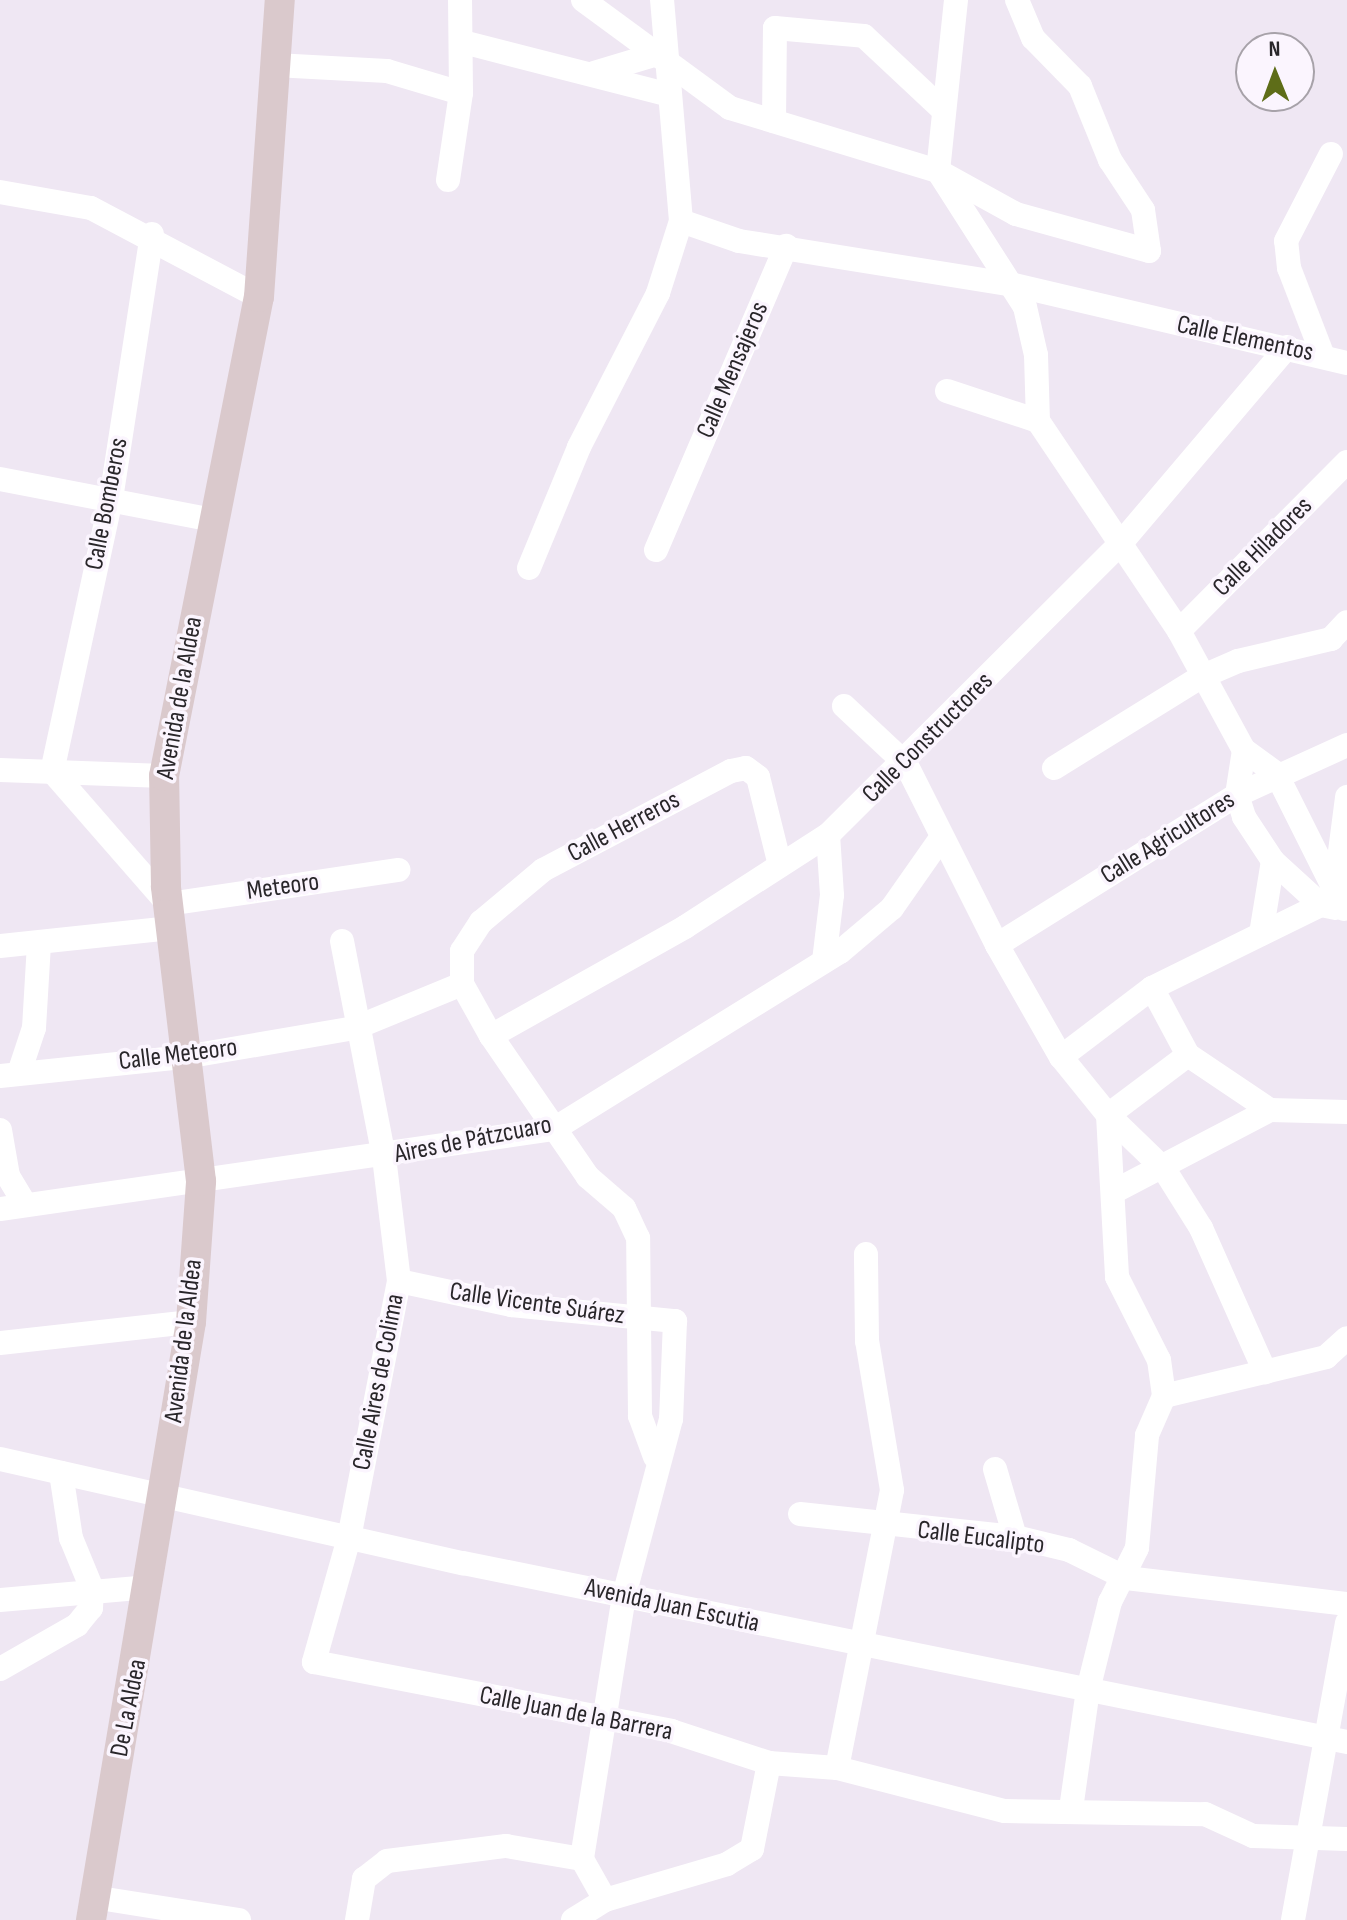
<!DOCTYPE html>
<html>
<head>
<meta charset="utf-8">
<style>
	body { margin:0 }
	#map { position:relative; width:1347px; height:1920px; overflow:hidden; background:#efe7f3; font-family:"Sofia Sans Condensed",sans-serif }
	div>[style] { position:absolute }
	.minor>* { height:24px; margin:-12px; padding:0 12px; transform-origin:12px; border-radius:12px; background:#fff }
	.major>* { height:30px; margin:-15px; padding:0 15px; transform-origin:15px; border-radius:15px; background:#dac9cc }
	span { translate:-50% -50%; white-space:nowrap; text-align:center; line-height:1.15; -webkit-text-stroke:7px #fbf5fe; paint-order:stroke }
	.street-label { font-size:26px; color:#29262a }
	.north { position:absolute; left:1235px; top:32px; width:80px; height:80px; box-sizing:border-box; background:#fbf5fe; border:2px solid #a7a2a9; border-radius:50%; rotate:359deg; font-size:22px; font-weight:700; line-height:32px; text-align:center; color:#29262a }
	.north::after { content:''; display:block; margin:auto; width:28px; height:36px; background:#5e6d18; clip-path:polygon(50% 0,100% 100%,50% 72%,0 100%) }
</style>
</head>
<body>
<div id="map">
	<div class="minor">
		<i style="left:583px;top:0;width:182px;rotate:36.3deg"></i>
		<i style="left:730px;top:108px;width:217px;rotate:16.9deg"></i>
		<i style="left:938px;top:171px;width:89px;rotate:28.9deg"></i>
		<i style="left:1016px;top:214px;width:138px;rotate:15.5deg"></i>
		<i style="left:1149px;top:251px;width:41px;rotate:-98.3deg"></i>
		<i style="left:1143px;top:210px;width:60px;rotate:-123.4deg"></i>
		<i style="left:1110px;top:160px;width:80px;rotate:-112.1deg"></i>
		<i style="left:1080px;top:86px;width:67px;rotate:-134.4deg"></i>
		<i style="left:1033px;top:38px;width:41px;rotate:-112.8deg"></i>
		<i style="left:956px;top:0;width:172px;rotate:96deg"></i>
		<i style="left:938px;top:171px;width:161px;rotate:57.4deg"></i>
		<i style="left:1025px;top:307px;width:49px;rotate:77.1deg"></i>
		<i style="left:1036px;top:355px;width:66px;rotate:88.3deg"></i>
		<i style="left:1038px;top:421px;width:253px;rotate:56.1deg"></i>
		<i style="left:1179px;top:631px;width:136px;rotate:61.4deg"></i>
		<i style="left:1244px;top:750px;width:39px;rotate:36deg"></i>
		<i style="left:1276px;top:773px;width:152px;rotate:63.4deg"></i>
		<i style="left:463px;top:42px;width:210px;rotate:14.4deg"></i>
		<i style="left:275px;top:65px;width:112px;rotate:3.1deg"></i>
		<i style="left:387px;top:71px;width:77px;rotate:16.6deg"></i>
		<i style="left:594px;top:73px;width:66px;rotate:-16.8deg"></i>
		<i style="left:774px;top:121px;width:93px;rotate:-89.4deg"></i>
		<i style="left:775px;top:28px;width:89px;rotate:5.1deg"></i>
		<i style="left:864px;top:36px;width:105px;rotate:43.1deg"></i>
		<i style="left:448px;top:180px;width:88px;rotate:-81.5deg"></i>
		<i style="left:461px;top:93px;width:93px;rotate:-90.6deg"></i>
		<i style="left:0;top:192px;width:92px;rotate:10deg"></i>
		<i style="left:91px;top:208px;width:190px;rotate:27.9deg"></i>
		<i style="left:681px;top:221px;width:61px;rotate:19deg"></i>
		<i style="left:739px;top:241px;width:278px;rotate:9.1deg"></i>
		<i style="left:1014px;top:285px;width:342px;rotate:13.2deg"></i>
		<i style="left:152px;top:234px;width:268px;rotate:98.8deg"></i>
		<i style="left:111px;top:499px;width:278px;rotate:102.2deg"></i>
		<i style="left:52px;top:771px;width:176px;rotate:48.9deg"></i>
		<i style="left:168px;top:904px;width:233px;rotate:-8.4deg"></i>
		<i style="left:1323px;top:356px;width:94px;rotate:-111.1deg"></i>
		<i style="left:1289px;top:268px;width:27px;rotate:-96deg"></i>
		<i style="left:1286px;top:241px;width:98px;rotate:-62.7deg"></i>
		<i style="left:947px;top:391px;width:96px;rotate:18.2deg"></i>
		<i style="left:0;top:479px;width:217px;rotate:10.9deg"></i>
		<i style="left:656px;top:550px;width:331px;rotate:-66.8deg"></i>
		<i style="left:529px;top:568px;width:131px;rotate:-67.5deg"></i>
		<i style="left:579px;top:447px;width:173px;rotate:-62.8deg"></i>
		<i style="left:658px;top:293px;width:76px;rotate:-72.3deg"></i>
		<i style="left:681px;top:221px;width:222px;rotate:-94.9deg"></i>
		<i style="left:1179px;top:631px;width:238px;rotate:-45.2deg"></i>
		<i style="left:844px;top:706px;width:85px;rotate:43.1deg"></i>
		<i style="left:906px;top:764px;width:203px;rotate:63.3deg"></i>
		<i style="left:997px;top:945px;width:129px;rotate:60.3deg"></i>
		<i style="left:1061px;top:1057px;width:75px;rotate:51deg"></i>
		<i style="left:1108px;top:1115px;width:162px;rotate:86.8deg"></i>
		<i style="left:1117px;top:1277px;width:93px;rotate:63.2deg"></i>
		<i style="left:1159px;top:1360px;width:36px;rotate:82deg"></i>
		<i style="left:1244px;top:750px;width:46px;rotate:98.8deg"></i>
		<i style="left:1237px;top:795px;width:23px;rotate:72deg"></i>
		<i style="left:1244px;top:817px;width:53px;rotate:56.6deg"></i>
		<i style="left:1273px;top:861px;width:65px;rotate:42.5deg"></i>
		<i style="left:1321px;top:905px;width:15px;rotate:11deg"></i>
		<i style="left:1054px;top:768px;width:173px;rotate:-31.8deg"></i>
		<i style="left:1201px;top:677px;width:40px;rotate:-23.4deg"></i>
		<i style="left:1238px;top:661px;width:96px;rotate:-13.3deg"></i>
		<i style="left:1331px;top:639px;width:23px;rotate:-47deg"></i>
		<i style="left:0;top:770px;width:164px;rotate:2.1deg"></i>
		<i style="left:1261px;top:934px;width:74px;rotate:-80.7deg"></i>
		<i style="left:342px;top:941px;width:220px;rotate:79deg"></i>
		<i style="left:384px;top:1157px;width:125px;rotate:83.1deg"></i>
		<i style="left:399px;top:1281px;width:262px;rotate:101deg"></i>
		<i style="left:349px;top:1538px;width:129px;rotate:105.8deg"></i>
		<i style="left:314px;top:1662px;width:364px;rotate:10.9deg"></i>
		<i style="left:671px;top:1731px;width:103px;rotate:18.1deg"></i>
		<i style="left:769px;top:1763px;width:68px;rotate:4.2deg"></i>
		<i style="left:837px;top:1768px;width:173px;rotate:14.4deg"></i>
		<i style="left:1005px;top:1811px;width:200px;rotate:0.9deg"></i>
		<i style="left:1205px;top:1814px;width:53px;rotate:24.6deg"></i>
		<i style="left:1253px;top:1836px;width:94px;rotate:1.8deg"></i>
		<i style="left:997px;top:945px;width:283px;rotate:-32deg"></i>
		<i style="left:1237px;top:795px;width:121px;rotate:-24.4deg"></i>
		<i style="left:0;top:946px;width:172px;rotate:-6deg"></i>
		<i style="left:824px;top:961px;width:66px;rotate:-83.1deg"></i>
		<i style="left:832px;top:895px;width:60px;rotate:-93.8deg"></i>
		<i style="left:1152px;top:988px;width:76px;rotate:61.8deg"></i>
		<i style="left:1188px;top:1055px;width:99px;rotate:33.9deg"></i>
		<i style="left:491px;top:1036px;width:223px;rotate:-29.3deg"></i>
		<i style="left:685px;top:927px;width:170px;rotate:-32.8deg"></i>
		<i style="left:828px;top:835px;width:414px;rotate:-44.9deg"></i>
		<i style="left:1121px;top:543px;width:257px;rotate:-49.7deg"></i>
		<i style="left:1188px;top:1055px;width:100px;rotate:143.1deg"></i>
		<i style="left:1108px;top:1115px;width:78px;rotate:44deg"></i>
		<i style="left:1164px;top:1169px;width:70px;rotate:57.9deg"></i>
		<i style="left:1201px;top:1228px;width:158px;rotate:66deg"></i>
		<i style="left:1061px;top:1057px;width:114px;rotate:-37.2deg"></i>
		<i style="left:1152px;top:988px;width:188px;rotate:-26.2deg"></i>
		<i style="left:1321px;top:905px;width:21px;rotate:-47deg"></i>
		<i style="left:1335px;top:890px;width:94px;rotate:-82.6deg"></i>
		<i style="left:19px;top:1073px;width:47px;rotate:-71.6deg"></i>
		<i style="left:34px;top:1028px;width:84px;rotate:-86.6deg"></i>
		<i style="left:0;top:1076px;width:186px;rotate:-5.9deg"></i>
		<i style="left:185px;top:1057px;width:172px;rotate:-9.7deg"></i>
		<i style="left:355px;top:1028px;width:116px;rotate:-22.4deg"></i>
		<i style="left:0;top:1130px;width:47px;rotate:80.1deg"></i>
		<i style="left:8px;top:1176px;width:33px;rotate:59deg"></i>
		<i style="left:1115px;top:1191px;width:175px;rotate:-27.6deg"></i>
		<i style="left:1270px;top:1110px;width:77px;rotate:1.5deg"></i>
		<i style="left:0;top:1209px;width:560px;rotate:-8.22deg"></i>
		<i style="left:554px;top:1129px;width:336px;rotate:-31.8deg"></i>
		<i style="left:840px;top:952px;width:68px;rotate:-40.2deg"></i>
		<i style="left:892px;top:908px;width:85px;rotate:-55deg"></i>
		<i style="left:399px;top:1281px;width:115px;rotate:12.1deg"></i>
		<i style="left:511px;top:1305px;width:165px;rotate:5.6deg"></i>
		<i style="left:675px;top:1321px;width:98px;rotate:92.3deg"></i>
		<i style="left:671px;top:1419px;width:183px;rotate:104.9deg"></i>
		<i style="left:624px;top:1596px;width:266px;rotate:99.1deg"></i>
		<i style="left:582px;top:1859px;width:47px;rotate:60.7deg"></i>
		<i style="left:0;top:1343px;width:192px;rotate:-6.3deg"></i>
		<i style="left:1164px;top:1396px;width:167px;rotate:-13.5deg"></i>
		<i style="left:1326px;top:1357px;width:28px;rotate:-42deg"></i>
		<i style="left:655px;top:1457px;width:44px;rotate:-110.1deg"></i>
		<i style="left:640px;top:1416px;width:178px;rotate:-90.6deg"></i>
		<i style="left:638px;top:1238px;width:33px;rotate:-115deg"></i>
		<i style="left:624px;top:1208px;width:48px;rotate:-139.3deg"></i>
		<i style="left:588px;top:1177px;width:171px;rotate:-124.5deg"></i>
		<i style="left:491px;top:1036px;width:60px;rotate:-119.1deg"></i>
		<i style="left:462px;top:984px;width:33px;rotate:-90deg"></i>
		<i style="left:462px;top:951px;width:35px;rotate:-57deg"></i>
		<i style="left:481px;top:922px;width:81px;rotate:-40deg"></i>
		<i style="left:543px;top:870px;width:212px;rotate:-27.8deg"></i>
		<i style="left:731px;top:771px;width:15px;rotate:-11deg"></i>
		<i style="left:746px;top:768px;width:15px;rotate:37deg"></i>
		<i style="left:758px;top:777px;width:91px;rotate:76deg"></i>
		<i style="left:0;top:1459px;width:475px;rotate:12.7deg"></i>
		<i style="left:463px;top:1563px;width:902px;rotate:11.45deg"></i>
		<i style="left:995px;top:1469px;width:71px;rotate:73.6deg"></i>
		<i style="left:61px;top:1473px;width:66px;rotate:81.3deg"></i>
		<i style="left:71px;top:1538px;width:55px;rotate:67.6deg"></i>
		<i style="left:800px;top:1514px;width:216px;rotate:6.1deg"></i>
		<i style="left:1015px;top:1537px;width:56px;rotate:13.5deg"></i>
		<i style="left:1069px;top:1550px;width:64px;rotate:26.2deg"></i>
		<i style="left:1126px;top:1578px;width:223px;rotate:6.7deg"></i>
		<i style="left:0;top:1600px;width:150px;rotate:-5deg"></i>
		<i style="left:0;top:1669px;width:89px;rotate:-29.7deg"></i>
		<i style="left:77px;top:1625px;width:22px;rotate:-51deg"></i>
		<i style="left:91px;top:1608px;width:19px;rotate:-87deg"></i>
		<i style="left:837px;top:1768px;width:283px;rotate:-78.8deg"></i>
		<i style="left:892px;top:1490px;width:151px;rotate:-99.5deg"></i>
		<i style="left:867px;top:1341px;width:87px;rotate:-90.7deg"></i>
		<i style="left:1071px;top:1809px;width:120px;rotate:-81.9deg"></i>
		<i style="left:1088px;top:1690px;width:91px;rotate:-76deg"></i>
		<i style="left:1110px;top:1602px;width:60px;rotate:-63.4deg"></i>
		<i style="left:1137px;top:1548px;width:113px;rotate:-84.9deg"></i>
		<i style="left:1147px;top:1435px;width:43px;rotate:-66.4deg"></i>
		<i style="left:93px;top:1897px;width:148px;rotate:9deg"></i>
		<i style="left:357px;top:1920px;width:42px;rotate:-80.3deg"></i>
		<i style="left:364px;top:1879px;width:29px;rotate:-38deg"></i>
		<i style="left:387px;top:1861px;width:120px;rotate:-7.2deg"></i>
		<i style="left:506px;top:1846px;width:77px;rotate:9.7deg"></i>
		<i style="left:573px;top:1920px;width:38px;rotate:-32deg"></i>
		<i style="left:605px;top:1900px;width:127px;rotate:-16.4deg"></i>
		<i style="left:727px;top:1864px;width:29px;rotate:-31deg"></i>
		<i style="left:752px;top:1849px;width:88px;rotate:-78.8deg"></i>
		<i style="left:1293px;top:1920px;width:302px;rotate:-79.7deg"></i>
	</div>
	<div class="major">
		<i style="left:91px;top:1920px;width:606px;rotate:-80.51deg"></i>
		<i style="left:191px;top:1322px;width:141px;rotate:-85.9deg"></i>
		<i style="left:201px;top:1181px;width:297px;rotate:-96.8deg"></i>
		<i style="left:166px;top:886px;width:110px;rotate:-91deg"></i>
		<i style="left:164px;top:776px;width:488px;rotate:-78.8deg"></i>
		<i style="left:259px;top:297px;width:298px;rotate:-86deg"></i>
	</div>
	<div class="street-label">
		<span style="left:1245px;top:339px;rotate:12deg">Calle Elementos</span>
		<span style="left:733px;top:370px;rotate:-67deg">Calle Mensajeros</span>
		<span style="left:107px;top:504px;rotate:-79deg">Calle Bomberos</span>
		<span style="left:1263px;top:547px;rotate:-45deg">Calle Hiladores</span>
		<span style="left:180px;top:698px;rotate:-80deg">Avenida de la Aldea</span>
		<span style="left:928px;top:738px;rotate:-45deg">Calle Constructores</span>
		<span style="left:624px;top:827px;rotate:-28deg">Calle Herreros</span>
		<span style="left:1168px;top:838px;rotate:-32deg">Calle Agricultores</span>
		<span style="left:283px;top:887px;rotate:-8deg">Meteoro</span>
		<span style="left:178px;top:1055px;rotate:-7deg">Calle Meteoro</span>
		<span style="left:473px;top:1140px;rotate:-11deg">Aires de Pátzcuaro</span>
		<span style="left:537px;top:1304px;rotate:8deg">Calle Vicente Suárez</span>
		<span style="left:184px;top:1341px;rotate:-83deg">Avenida de la Aldea</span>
		<span style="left:379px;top:1382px;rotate:-79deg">Calle Aires de Colima</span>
		<span style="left:981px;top:1538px;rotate:7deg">Calle Eucalipto</span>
		<span style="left:672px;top:1606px;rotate:12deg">Avenida Juan Escutia</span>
		<span style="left:129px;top:1708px;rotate:-79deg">De La Aldea</span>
		<span style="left:576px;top:1714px;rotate:11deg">Calle Juan de la Barrera</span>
	</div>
	<div class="north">N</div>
</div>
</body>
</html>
